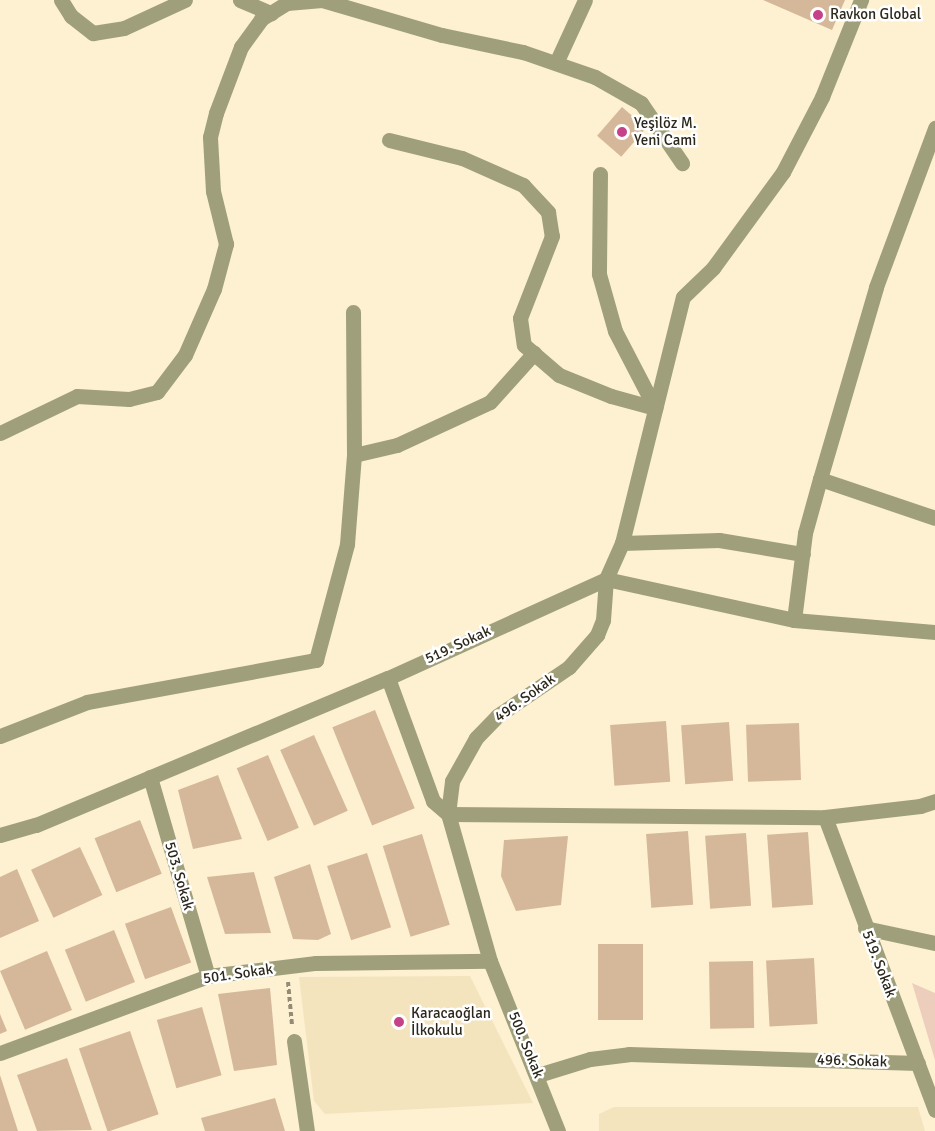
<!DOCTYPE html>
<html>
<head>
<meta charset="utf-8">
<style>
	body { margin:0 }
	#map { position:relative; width:935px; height:1131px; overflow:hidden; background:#fdf1d2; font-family:Signika,sans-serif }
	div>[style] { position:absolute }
	.built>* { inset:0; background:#f3e4be }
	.green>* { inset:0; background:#edcdbc }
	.building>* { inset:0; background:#d5b899; transform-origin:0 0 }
	.path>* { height:4px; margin-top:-2px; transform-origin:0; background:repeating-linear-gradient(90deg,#938b75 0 4.5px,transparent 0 7.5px) }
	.minor>* { height:15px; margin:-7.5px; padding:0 7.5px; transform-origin:7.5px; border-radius:7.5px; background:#9fa07b }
	.dots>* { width:16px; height:16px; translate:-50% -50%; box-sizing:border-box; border:3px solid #fff; border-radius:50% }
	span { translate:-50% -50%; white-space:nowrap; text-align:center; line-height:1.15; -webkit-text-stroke:5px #fff; paint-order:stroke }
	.poi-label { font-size:15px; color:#2d281c }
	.left { translate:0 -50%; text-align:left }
	.street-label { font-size:15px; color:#2d281c }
</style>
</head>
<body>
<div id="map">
	<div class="built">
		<i style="clip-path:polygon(470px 976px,533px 1103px,325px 1114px,314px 1101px,299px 977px)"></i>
		<i style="clip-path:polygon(614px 1107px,918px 1107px,925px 1131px,599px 1131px,599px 1114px)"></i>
	</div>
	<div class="green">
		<i style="clip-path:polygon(912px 983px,935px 993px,935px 1060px)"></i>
	</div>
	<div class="building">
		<i style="clip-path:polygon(763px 0,845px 0,832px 30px)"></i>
		<i style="left:622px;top:107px;width:32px;height:38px;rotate:41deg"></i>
		<i style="left:375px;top:710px;width:106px;height:46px;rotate:68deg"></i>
		<i style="left:666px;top:721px;width:61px;height:56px;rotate:86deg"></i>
		<i style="left:729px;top:722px;width:59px;height:48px;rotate:86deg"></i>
		<i style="left:799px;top:723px;width:57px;height:53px;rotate:88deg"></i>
		<i style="left:314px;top:735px;width:83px;height:37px;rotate:66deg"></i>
		<i style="left:268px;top:755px;width:79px;height:34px;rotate:67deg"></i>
		<i style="clip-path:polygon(218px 775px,242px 839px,193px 849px,178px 790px)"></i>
		<i style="left:140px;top:820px;width:58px;height:49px;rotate:68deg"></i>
		<i style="left:688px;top:831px;width:74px;height:42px;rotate:86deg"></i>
		<i style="left:808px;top:832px;width:73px;height:41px;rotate:86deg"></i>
		<i style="left:746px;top:833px;width:73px;height:41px;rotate:86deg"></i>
		<i style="left:422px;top:834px;width:95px;height:41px;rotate:73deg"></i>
		<i style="clip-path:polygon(568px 836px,561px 905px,516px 911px,501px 876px,504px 840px)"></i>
		<i style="left:80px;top:847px;width:53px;height:54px;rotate:65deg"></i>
		<i style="left:367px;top:853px;width:78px;height:42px;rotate:72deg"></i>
		<i style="clip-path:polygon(310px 864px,331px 934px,318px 940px,293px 939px,274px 877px)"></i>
		<i style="clip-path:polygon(17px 869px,39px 921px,0 938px,0 877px)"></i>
		<i style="clip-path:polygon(254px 872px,271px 933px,225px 934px,207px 877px)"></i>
		<i style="left:171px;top:907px;width:59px;height:49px;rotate:70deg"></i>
		<i style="left:114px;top:930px;width:56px;height:53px;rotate:68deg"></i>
		<i style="left:598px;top:944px;width:45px;height:76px"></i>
		<i style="left:47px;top:951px;width:64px;height:51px;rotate:67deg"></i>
		<i style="left:814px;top:958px;width:66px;height:48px;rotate:87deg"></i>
		<i style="left:753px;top:961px;width:67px;height:44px;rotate:89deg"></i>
		<i style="clip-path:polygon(270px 988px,277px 1065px,234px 1071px,218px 994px)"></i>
		<i style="left:202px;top:1007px;width:71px;height:47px;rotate:74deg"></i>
		<i style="clip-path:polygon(0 1014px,7px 1031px,0 1034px)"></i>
		<i style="left:130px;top:1031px;width:88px;height:54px;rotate:71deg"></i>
		<i style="clip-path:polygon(67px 1058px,92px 1130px,37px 1131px,17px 1075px)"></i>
		<i style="clip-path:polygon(0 1075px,18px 1131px,0 1131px)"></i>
		<i style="clip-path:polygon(275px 1098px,285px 1131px,205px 1131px,201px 1118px)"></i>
	</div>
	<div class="path">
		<i style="left:288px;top:982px;width:43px;rotate:84.7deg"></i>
	</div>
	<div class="minor">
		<i style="left:61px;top:0;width:19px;rotate:58deg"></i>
		<i style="left:71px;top:16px;width:28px;rotate:38deg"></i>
		<i style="left:93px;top:33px;width:31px;rotate:-9deg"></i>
		<i style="left:124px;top:28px;width:67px;rotate:-24.7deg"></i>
		<i style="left:240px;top:0;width:34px;rotate:23deg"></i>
		<i style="left:556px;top:63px;width:69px;rotate:-65.3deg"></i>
		<i style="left:389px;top:140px;width:75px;rotate:13.9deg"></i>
		<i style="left:462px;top:158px;width:67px;rotate:23.9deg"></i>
		<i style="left:523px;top:185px;width:37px;rotate:47deg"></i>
		<i style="left:548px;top:212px;width:24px;rotate:81deg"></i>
		<i style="left:552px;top:236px;width:88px;rotate:111.3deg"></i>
		<i style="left:520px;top:318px;width:27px;rotate:82deg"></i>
		<i style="left:524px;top:345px;width:46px;rotate:40.6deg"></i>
		<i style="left:559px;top:375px;width:56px;rotate:22deg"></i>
		<i style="left:611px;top:396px;width:46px;rotate:15.3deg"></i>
		<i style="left:600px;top:174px;width:100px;rotate:90.6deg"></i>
		<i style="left:599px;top:274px;width:59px;rotate:74.3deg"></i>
		<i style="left:615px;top:331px;width:87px;rotate:62.5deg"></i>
		<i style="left:353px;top:312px;width:143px;rotate:89.6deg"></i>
		<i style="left:0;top:433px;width:85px;rotate:-25.7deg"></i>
		<i style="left:77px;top:396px;width:52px;rotate:3.3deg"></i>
		<i style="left:129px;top:399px;width:29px;rotate:-14deg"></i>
		<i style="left:157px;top:392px;width:46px;rotate:-52.9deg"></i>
		<i style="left:185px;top:355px;width:72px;rotate:-66.3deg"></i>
		<i style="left:214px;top:289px;width:47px;rotate:-75.1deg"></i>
		<i style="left:226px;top:244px;width:55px;rotate:-103.8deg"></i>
		<i style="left:213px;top:191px;width:54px;rotate:-93.2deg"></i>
		<i style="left:210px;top:137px;width:25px;rotate:-76deg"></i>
		<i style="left:216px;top:113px;width:71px;rotate:-69.3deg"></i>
		<i style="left:241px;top:47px;width:34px;rotate:-54deg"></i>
		<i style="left:261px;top:19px;width:31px;rotate:-32deg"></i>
		<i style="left:287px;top:3px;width:35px;rotate:-5deg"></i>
		<i style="left:322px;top:0;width:125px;rotate:16.3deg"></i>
		<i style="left:442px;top:35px;width:83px;rotate:11.9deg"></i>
		<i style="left:523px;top:52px;width:76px;rotate:19.1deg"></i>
		<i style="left:595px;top:77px;width:53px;rotate:29.5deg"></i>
		<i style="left:641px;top:103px;width:73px;rotate:55.7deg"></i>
		<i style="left:820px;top:479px;width:121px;rotate:18.7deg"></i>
		<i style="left:622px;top:543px;width:97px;rotate:-1.8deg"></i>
		<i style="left:719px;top:540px;width:85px;rotate:9.5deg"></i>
		<i style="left:794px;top:620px;width:88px;rotate:-82.8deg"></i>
		<i style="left:805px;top:533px;width:56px;rotate:-74.5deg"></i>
		<i style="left:820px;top:479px;width:200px;rotate:-73.7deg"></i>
		<i style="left:876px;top:287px;width:170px;rotate:-69.6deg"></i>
		<i style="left:388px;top:678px;width:131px;rotate:69.9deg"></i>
		<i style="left:433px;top:801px;width:20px;rotate:41deg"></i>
		<i style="left:448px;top:814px;width:377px;rotate:0.5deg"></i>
		<i style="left:825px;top:817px;width:96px;rotate:-6.6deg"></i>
		<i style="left:920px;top:806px;width:16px;rotate:-18deg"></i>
		<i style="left:0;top:736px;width:93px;rotate:-21.3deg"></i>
		<i style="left:87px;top:702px;width:233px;rotate:-10.4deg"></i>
		<i style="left:316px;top:660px;width:120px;rotate:-75deg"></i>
		<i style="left:347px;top:544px;width:89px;rotate:-85.5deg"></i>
		<i style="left:354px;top:455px;width:44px;rotate:-13.1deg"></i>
		<i style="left:397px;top:445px;width:102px;rotate:-24.8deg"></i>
		<i style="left:490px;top:402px;width:66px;rotate:-48.1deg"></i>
		<i style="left:150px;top:777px;width:207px;rotate:73.8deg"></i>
		<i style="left:825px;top:817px;width:313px;rotate:69.4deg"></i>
		<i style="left:0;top:835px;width:37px;rotate:-16deg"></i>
		<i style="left:36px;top:825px;width:381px;rotate:-22.7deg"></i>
		<i style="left:388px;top:678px;width:239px;rotate:-24.4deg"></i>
		<i style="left:606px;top:579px;width:192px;rotate:12.3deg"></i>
		<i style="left:794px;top:620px;width:142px;rotate:4.9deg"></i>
		<i style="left:865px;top:928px;width:72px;rotate:12.1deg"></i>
		<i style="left:294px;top:1041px;width:91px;rotate:81.8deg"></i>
		<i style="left:0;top:1053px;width:222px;rotate:-20.3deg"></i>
		<i style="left:208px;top:976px;width:109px;rotate:-6.9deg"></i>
		<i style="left:316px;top:963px;width:174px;rotate:-0.7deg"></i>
		<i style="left:538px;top:1075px;width:54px;rotate:-17.1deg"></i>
		<i style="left:590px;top:1059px;width:39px;rotate:-7deg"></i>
		<i style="left:629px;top:1054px;width:289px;rotate:1.8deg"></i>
		<i style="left:558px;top:1131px;width:183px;rotate:-111.8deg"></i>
		<i style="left:490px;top:961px;width:153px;rotate:-105.9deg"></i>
		<i style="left:448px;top:814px;width:33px;rotate:-83deg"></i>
		<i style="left:452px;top:781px;width:49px;rotate:-60.8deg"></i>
		<i style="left:476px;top:738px;width:30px;rotate:-46deg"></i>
		<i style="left:497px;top:716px;width:87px;rotate:-34.2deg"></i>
		<i style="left:569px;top:667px;width:43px;rotate:-48.8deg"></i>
		<i style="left:597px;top:635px;width:16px;rotate:-68deg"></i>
		<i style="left:603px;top:620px;width:41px;rotate:-85.8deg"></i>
		<i style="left:606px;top:579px;width:39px;rotate:-66deg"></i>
		<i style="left:622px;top:543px;width:253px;rotate:-76.1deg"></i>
		<i style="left:683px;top:297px;width:42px;rotate:-44deg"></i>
		<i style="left:713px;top:268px;width:119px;rotate:-53.9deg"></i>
		<i style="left:783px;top:172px;width:85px;rotate:-62.5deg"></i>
		<i style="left:822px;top:97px;width:105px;rotate:-68.1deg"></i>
	</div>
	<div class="dots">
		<i style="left:818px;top:15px;background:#c54288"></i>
		<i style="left:622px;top:132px;background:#c54288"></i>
		<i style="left:399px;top:1022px;background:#c54288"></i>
	</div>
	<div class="poi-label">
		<span class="left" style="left:830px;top:15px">Ravkon Global</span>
		<span class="left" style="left:634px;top:132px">Yeşilöz M.<br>Yeni Cami</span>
		<span class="left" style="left:411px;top:1022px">Karacaoğlan<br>İlkokulu</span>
	</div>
	<div class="street-label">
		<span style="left:458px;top:645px;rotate:-25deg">519. Sokak</span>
		<span style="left:525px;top:698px;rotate:-36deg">496. Sokak</span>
		<span style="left:179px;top:876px;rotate:74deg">503. Sokak</span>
		<span style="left:879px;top:964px;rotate:69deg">519. Sokak</span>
		<span style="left:238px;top:974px;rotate:-8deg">501. Sokak</span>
		<span style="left:526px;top:1045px;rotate:68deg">500. Sokak</span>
		<span style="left:852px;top:1061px;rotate:2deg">496. Sokak</span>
	</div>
</div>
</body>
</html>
